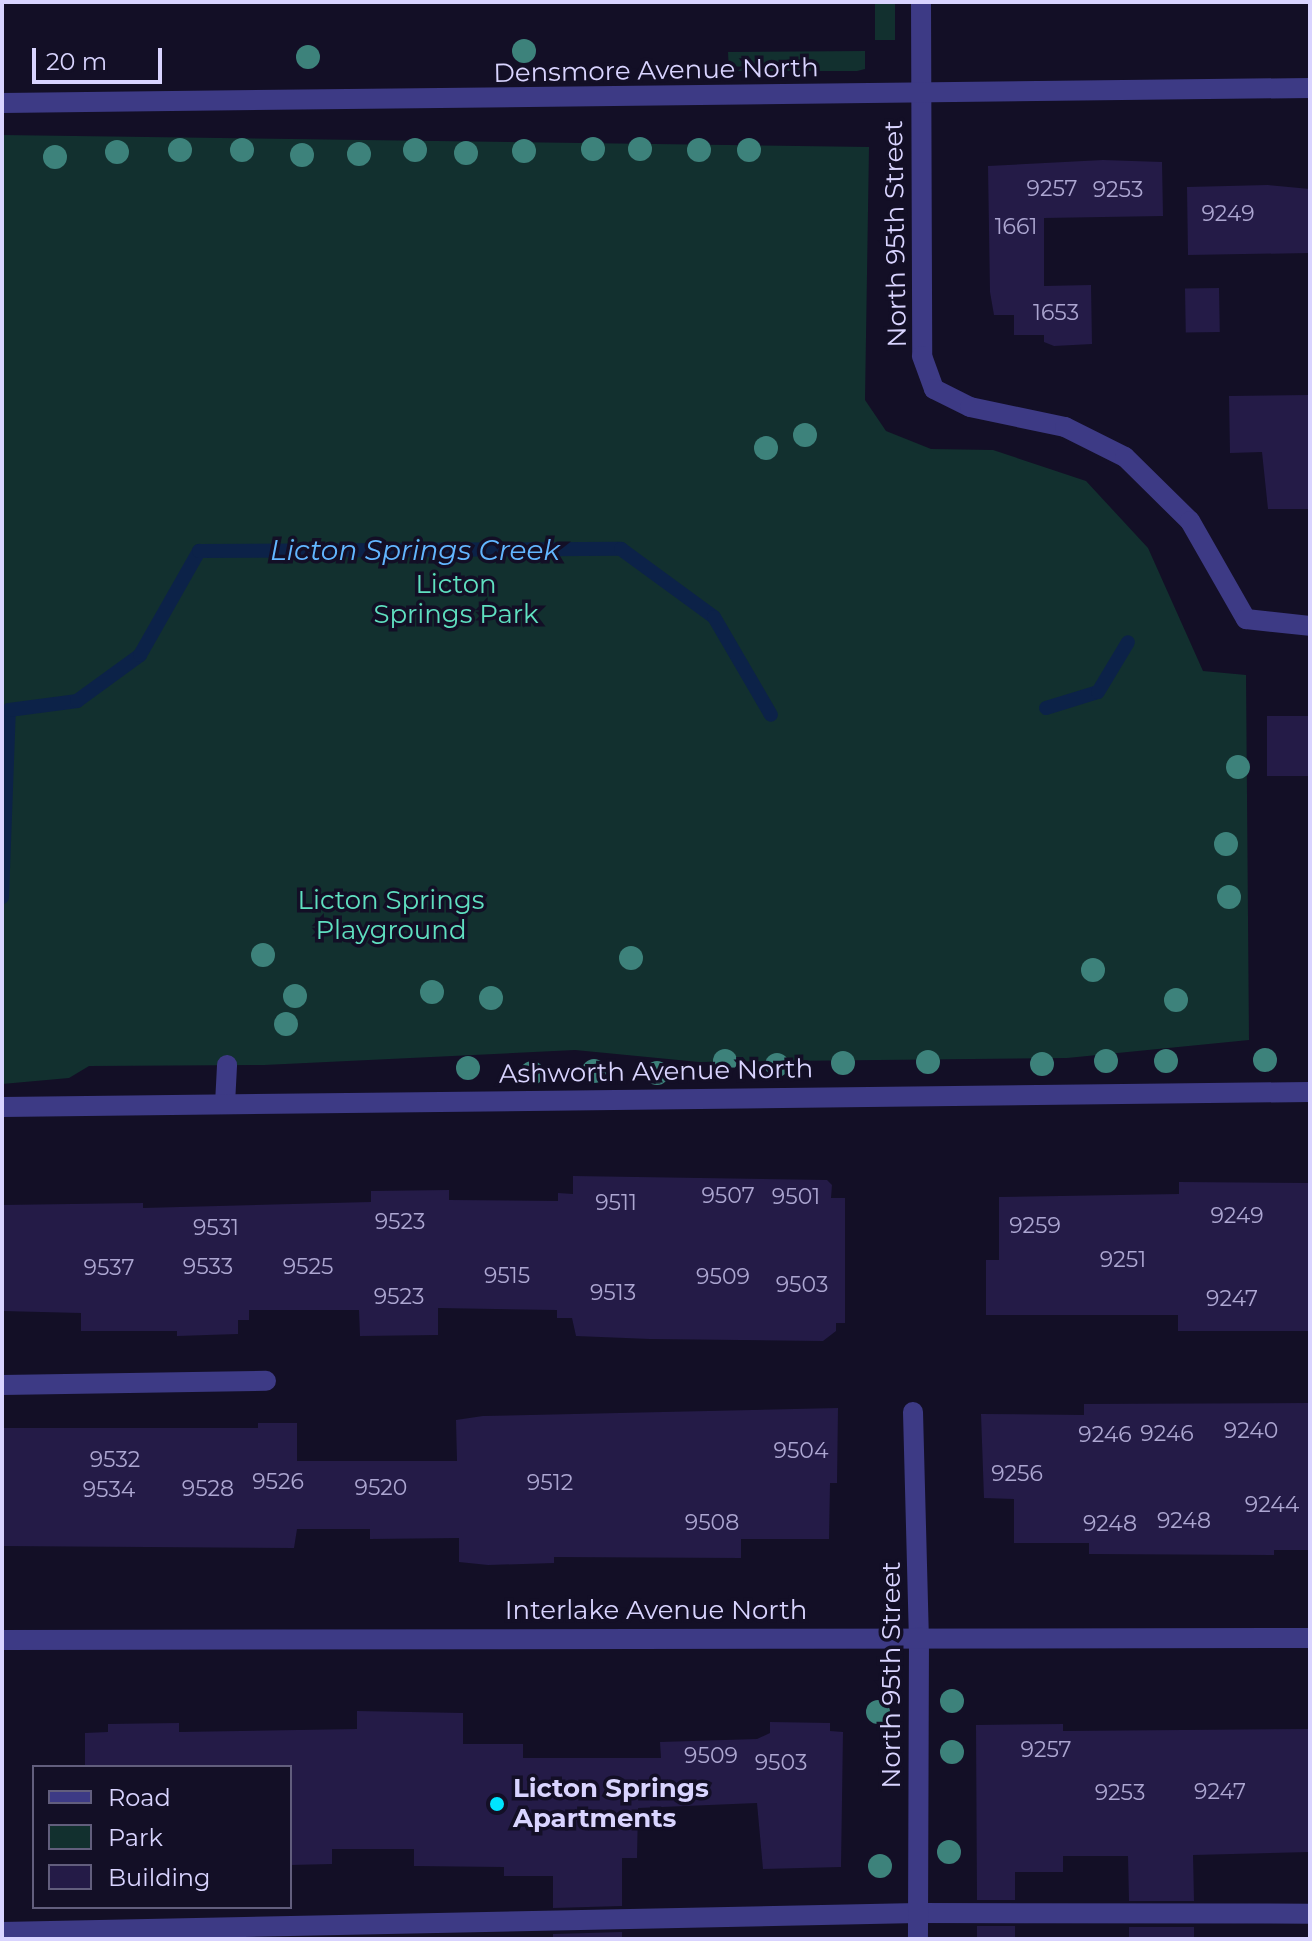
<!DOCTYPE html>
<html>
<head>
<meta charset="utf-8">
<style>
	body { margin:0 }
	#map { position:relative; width:1312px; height:1941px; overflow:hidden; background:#130f26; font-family:Montserrat,sans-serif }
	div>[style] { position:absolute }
	.green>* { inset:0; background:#12302f; transform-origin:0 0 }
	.stream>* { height:14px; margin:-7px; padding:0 7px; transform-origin:7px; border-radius:7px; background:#0c2248 }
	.building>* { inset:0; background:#241b47; transform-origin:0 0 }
	.lane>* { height:20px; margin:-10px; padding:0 10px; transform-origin:10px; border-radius:10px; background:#3d3a85 }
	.street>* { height:20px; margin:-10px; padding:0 10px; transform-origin:10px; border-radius:10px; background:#3d3a85 }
	.trees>* { width:24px; height:24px; margin:-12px; border-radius:50%; background:#3d827b }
	.dots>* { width:22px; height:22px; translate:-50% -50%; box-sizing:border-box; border:4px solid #130f26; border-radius:50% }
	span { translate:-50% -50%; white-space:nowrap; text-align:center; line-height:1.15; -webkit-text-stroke:7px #130f26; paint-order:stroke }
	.number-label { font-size:22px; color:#aca6d1 }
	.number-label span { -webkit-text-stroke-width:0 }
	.street-label { font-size:26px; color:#d9d4ff }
	.park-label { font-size:26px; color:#5fe0c0 }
	.poi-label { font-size:26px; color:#d9d4ff; font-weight:700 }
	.left { translate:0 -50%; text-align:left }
	.water-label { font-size:28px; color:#62b6ff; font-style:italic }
	.frame { position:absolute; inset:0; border:4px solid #d9d4ff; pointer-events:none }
	.legend { position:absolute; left:32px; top:1765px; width:260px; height:144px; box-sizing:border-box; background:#130f26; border:2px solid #625e7d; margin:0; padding:10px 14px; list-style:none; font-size:24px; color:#d9d4ff }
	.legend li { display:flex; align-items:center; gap:16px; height:40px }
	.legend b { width:40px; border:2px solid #625e7d }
	.scale { position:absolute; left:32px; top:48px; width:130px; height:36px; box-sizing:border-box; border:4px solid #d9d4ff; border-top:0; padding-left:10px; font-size:24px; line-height:28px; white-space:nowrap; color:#d9d4ff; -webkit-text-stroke:6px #130f26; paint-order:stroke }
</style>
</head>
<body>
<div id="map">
	<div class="green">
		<i style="left:875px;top:2px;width:20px;height:38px"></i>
		<i style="clip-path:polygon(865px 51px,865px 69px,857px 71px,729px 71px,728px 52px)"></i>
		<i style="clip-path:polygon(2px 135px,869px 147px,865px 400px,886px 431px,931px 449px,993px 450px,1086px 481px,1148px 548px,1203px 671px,1246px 675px,1249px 1040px,1067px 1058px,699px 1062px,575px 1050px,264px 1065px,89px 1066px,69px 1078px,2px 1084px)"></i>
	</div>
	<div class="stream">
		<i style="left:1046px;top:708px;width:54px;rotate:-17.1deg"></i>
		<i style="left:1098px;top:692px;width:58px;rotate:-59deg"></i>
		<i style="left:2px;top:897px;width:187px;rotate:-87.9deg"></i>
		<i style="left:9px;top:710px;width:69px;rotate:-7.5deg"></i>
		<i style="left:77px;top:701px;width:78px;rotate:-36.1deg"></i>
		<i style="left:140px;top:655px;width:120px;rotate:-60.4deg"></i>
		<i style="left:199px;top:551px;width:422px;rotate:-0.3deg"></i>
		<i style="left:621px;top:549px;width:115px;rotate:36.2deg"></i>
		<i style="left:714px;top:617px;width:113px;rotate:59.8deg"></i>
	</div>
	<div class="building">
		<i style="clip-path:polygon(1103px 160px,1162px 162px,1163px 216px,1044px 218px,1044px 286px,1091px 285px,1092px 344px,1054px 346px,1044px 342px,1044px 335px,1014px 335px,1014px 315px,994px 315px,990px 292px,988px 166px)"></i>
		<i style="clip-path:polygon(1268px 185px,1310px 189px,1310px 253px,1188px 255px,1187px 187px)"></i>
		<i style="left:1219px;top:288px;width:44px;height:34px;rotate:89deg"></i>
		<i style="clip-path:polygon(1310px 395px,1310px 509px,1268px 509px,1262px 452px,1230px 453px,1229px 396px)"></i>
		<i style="left:1310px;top:716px;width:60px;height:43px;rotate:90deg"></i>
		<i style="clip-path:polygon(573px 1176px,827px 1180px,832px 1185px,831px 1198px,845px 1198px,845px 1323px,836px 1323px,836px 1331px,823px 1341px,650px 1339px,576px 1336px,572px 1318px,557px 1318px,557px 1310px,438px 1308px,438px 1335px,360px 1336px,359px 1310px,249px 1310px,249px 1320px,238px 1320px,238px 1334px,177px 1336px,177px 1331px,81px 1331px,81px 1313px,2px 1311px,2px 1205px,143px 1203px,143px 1208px,371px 1202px,371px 1191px,449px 1190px,449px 1200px,558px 1201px,558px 1193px,573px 1194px)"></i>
		<i style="clip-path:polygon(1179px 1182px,1310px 1183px,1310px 1331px,1178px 1331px,1178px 1315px,986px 1315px,986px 1260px,999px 1260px,999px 1197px,1179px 1194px)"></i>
		<i style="clip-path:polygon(1310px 1403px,1310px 1550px,1274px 1550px,1274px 1555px,1089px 1554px,1089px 1543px,1014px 1543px,1014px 1499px,984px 1498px,981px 1414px,1084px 1415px,1084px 1404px)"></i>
		<i style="clip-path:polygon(838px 1408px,837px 1483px,830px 1483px,829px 1539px,741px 1539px,741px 1558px,554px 1557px,554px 1563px,488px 1565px,459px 1562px,459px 1538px,370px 1539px,370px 1529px,297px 1529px,294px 1548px,2px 1546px,2px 1428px,258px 1428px,258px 1423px,297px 1423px,297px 1461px,457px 1461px,456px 1420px,483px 1416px)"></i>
		<i style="clip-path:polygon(357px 1711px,463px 1713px,463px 1744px,523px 1744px,523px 1758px,661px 1758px,660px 1742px,757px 1739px,770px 1733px,770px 1722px,830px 1723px,830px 1731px,843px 1732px,841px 1867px,763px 1869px,757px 1803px,638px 1808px,637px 1858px,622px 1858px,622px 1906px,553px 1908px,553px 1876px,504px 1876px,504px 1867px,414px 1866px,414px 1849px,332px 1849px,332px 1864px,290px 1865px,290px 1767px,85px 1767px,85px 1733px,108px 1732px,108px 1724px,179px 1723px,179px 1732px,357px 1729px)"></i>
		<i style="clip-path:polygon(1063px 1724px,1063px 1731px,1310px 1729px,1310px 1852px,1193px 1855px,1194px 1901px,1129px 1901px,1128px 1856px,1063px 1856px,1063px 1872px,1015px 1872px,1015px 1900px,977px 1900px,976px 1725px)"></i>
		<i style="left:977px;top:1926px;width:38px;height:13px"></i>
		<i style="left:1129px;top:1927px;width:65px;height:12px"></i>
		<i style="clip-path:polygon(622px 1932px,622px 1939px,553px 1939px,553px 1934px)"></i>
	</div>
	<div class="lane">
		<i style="left:225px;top:1104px;width:39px;rotate:-87deg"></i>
		<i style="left:2px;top:1385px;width:264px;rotate:-0.9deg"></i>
		<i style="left:2px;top:1932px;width:916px;rotate:-1.19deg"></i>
		<i style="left:918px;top:1913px;width:392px;rotate:0.1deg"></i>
	</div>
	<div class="street">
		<i style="left:921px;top:2px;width:354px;rotate:89.8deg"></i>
		<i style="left:922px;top:356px;width:35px;rotate:70deg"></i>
		<i style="left:934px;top:389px;width:40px;rotate:26.6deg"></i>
		<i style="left:970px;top:407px;width:97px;rotate:11.9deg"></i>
		<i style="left:1065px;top:427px;width:67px;rotate:26.6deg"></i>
		<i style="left:1125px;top:457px;width:91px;rotate:44.6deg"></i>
		<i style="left:1190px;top:521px;width:113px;rotate:60.3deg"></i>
		<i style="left:1246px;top:619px;width:64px;rotate:6.2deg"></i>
		<i style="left:2px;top:103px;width:1308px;rotate:-0.66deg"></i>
		<i style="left:2px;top:1107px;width:1308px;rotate:-0.66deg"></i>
		<i style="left:913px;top:1412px;width:225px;rotate:88.5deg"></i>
		<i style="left:919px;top:1637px;width:302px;rotate:90.2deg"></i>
		<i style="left:2px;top:1640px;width:1308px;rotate:-0.09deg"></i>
	</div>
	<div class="trees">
		<i style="left:524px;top:51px"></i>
		<i style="left:308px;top:57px"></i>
		<i style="left:593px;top:149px"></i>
		<i style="left:640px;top:149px"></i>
		<i style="left:180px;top:150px"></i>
		<i style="left:242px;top:150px"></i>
		<i style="left:415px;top:150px"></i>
		<i style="left:699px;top:150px"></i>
		<i style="left:749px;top:150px"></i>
		<i style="left:524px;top:151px"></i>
		<i style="left:117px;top:152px"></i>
		<i style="left:466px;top:153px"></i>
		<i style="left:359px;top:154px"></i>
		<i style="left:302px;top:155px"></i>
		<i style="left:55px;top:157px"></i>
		<i style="left:805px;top:435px"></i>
		<i style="left:766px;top:448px"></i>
		<i style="left:1238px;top:767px"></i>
		<i style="left:1226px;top:844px"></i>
		<i style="left:1229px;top:897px"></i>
		<i style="left:263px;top:955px"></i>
		<i style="left:631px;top:958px"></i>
		<i style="left:1093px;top:970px"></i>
		<i style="left:432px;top:992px"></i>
		<i style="left:295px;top:996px"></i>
		<i style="left:491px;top:998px"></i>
		<i style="left:1176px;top:1000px"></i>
		<i style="left:286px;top:1024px"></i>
		<i style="left:1265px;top:1060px"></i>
		<i style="left:725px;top:1061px"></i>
		<i style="left:1106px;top:1061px"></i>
		<i style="left:1166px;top:1061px"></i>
		<i style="left:928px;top:1062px"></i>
		<i style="left:843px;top:1063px"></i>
		<i style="left:1042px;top:1064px"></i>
		<i style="left:777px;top:1065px"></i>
		<i style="left:468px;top:1068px"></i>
		<i style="left:594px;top:1071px"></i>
		<i style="left:532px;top:1073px"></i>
		<i style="left:657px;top:1073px"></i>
		<i style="left:952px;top:1701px"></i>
		<i style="left:878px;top:1712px"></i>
		<i style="left:952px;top:1752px"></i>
		<i style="left:949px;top:1852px"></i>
		<i style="left:880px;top:1866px"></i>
	</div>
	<div class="dots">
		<i style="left:497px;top:1804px;background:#00e5ff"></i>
	</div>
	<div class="number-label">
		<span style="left:1052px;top:189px">9257</span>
		<span style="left:1118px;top:190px">9253</span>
		<span style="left:1228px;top:214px">9249</span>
		<span style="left:1016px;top:227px">1661</span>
		<span style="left:1056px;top:313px">1653</span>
		<span style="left:728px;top:1196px">9507</span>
		<span style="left:796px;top:1197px">9501</span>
		<span style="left:616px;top:1203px">9511</span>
		<span style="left:1237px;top:1216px">9249</span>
		<span style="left:400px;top:1222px">9523</span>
		<span style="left:1035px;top:1226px">9259</span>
		<span style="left:216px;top:1228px">9531</span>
		<span style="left:1123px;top:1260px">9251</span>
		<span style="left:208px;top:1267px">9533</span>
		<span style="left:308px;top:1267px">9525</span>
		<span style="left:109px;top:1268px">9537</span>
		<span style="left:507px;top:1276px">9515</span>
		<span style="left:723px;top:1277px">9509</span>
		<span style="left:802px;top:1285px">9503</span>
		<span style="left:613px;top:1293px">9513</span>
		<span style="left:399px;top:1297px">9523</span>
		<span style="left:1232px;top:1299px">9247</span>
		<span style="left:1251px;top:1431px">9240</span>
		<span style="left:1167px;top:1434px">9246</span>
		<span style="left:1105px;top:1435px">9246</span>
		<span style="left:801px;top:1451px">9504</span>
		<span style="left:115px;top:1460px">9532</span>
		<span style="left:1017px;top:1474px">9256</span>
		<span style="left:278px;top:1482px">9526</span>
		<span style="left:550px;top:1483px">9512</span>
		<span style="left:381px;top:1488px">9520</span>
		<span style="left:208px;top:1489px">9528</span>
		<span style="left:109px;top:1490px">9534</span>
		<span style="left:1272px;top:1505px">9244</span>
		<span style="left:1184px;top:1521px">9248</span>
		<span style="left:712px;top:1523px">9508</span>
		<span style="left:1110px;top:1524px">9248</span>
		<span style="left:1046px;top:1750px">9257</span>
		<span style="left:711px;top:1756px">9509</span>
		<span style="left:781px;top:1763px">9503</span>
		<span style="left:1220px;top:1792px">9247</span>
		<span style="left:1120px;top:1793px">9253</span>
	</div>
	<div class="street-label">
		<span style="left:656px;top:71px;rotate:-1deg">Densmore Avenue North</span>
		<span style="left:896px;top:234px;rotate:-91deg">North 95th Street</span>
		<span style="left:656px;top:1072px;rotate:-1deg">Ashworth Avenue North</span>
		<span style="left:656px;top:1611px">Interlake Avenue North</span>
		<span style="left:892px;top:1675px;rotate:-90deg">North 95th Street</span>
	</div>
	<div class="park-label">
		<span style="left:456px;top:600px">Licton<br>Springs Park</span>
		<span style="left:391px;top:916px">Licton Springs<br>Playground</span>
	</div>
	<div class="poi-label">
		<span class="left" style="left:513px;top:1804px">Licton Springs<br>Apartments</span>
	</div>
	<div class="water-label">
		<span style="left:415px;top:550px">Licton Springs Creek</span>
	</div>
	<div class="frame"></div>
	<ul class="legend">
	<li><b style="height:10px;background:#3d3a85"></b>Road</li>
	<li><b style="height:22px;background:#12302f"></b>Park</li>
	<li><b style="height:22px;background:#241b47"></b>Building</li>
	</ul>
	<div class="scale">20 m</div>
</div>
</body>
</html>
